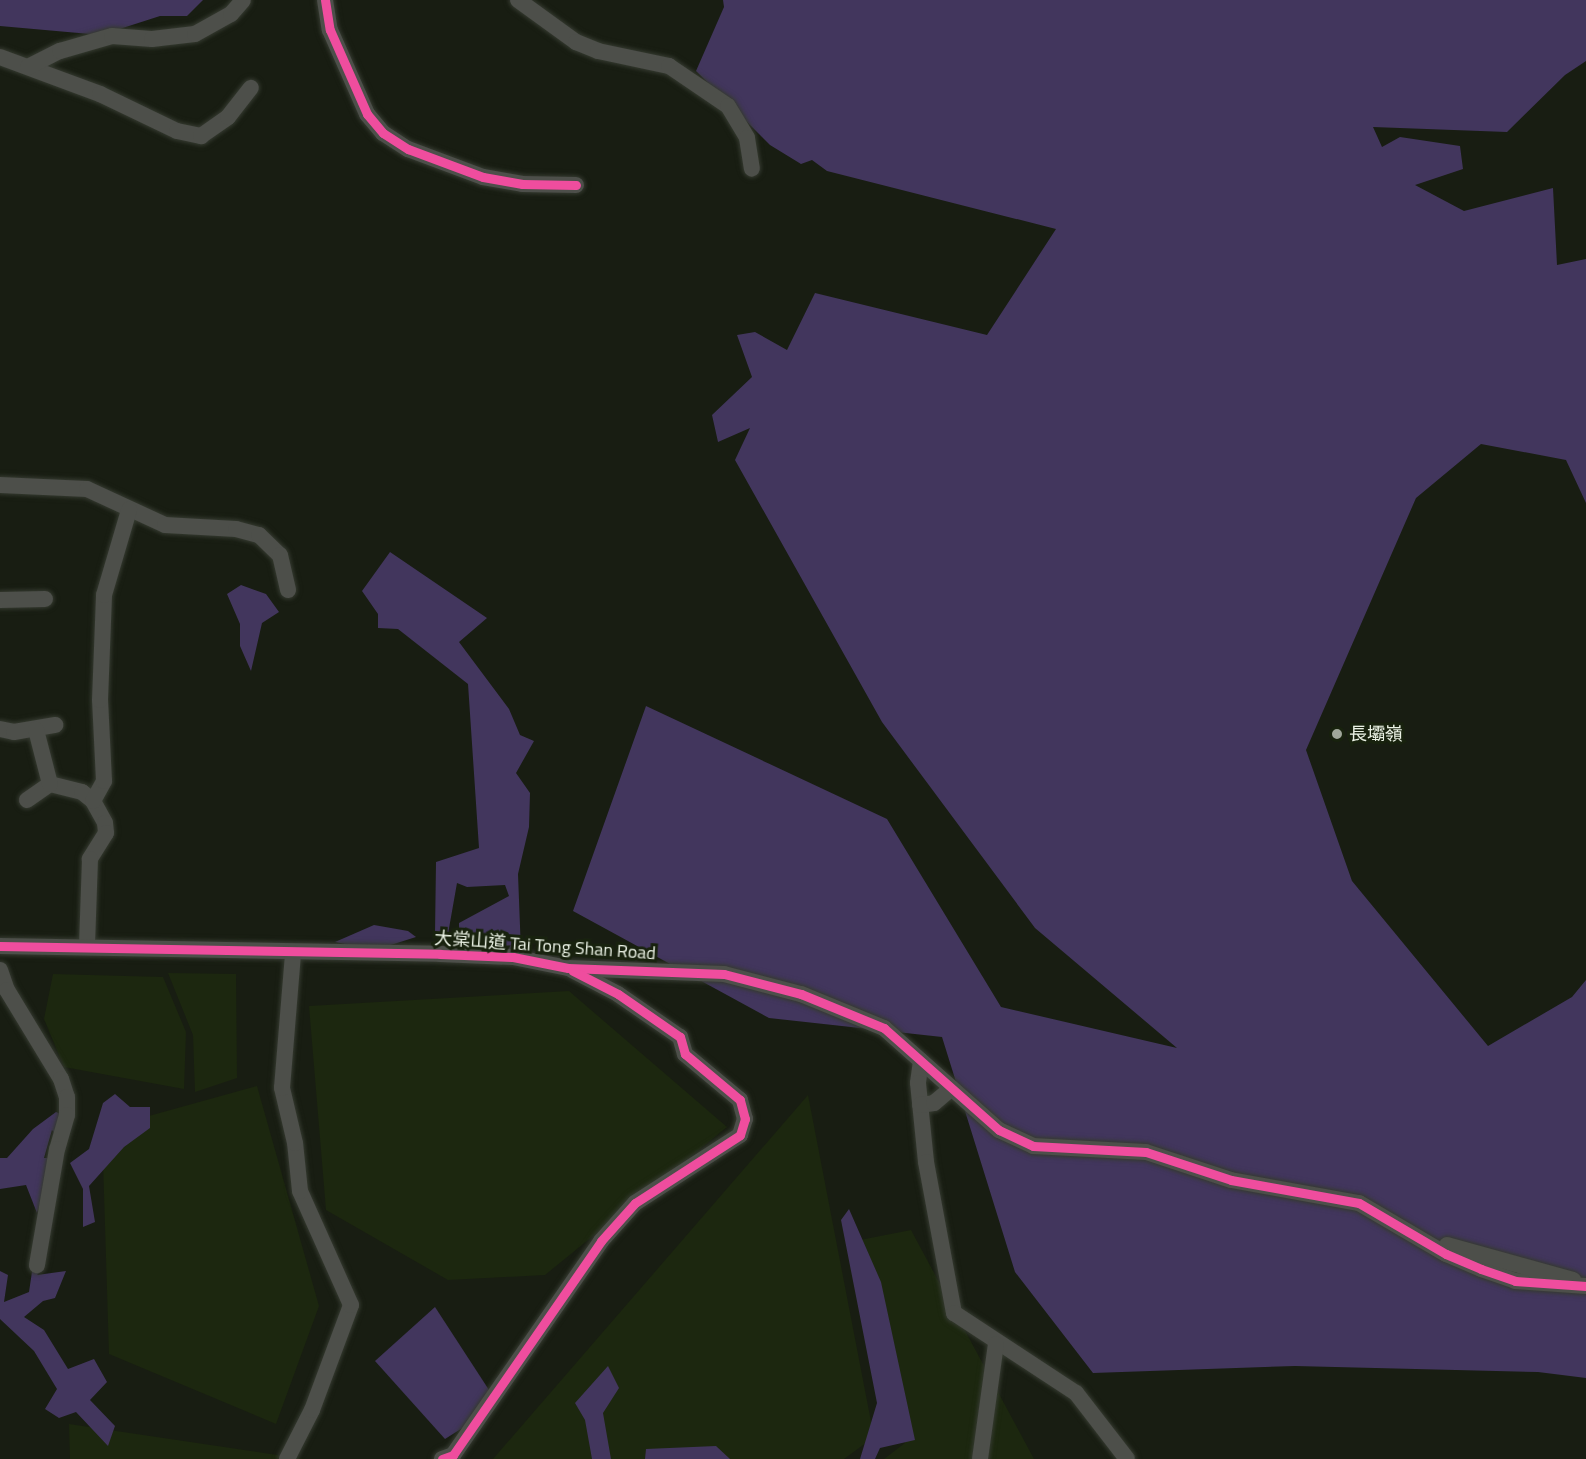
<!DOCTYPE html>
<html>
<head>
<meta charset="utf-8">
<style>
	body { margin:0 }
	#map { position:relative; width:1586px; height:1459px; overflow:hidden; background:#181d12; font-family:"Titillium Web","Noto Sans TC",sans-serif }
	div>[style] { position:absolute }
	.built>* { inset:0; background:#1c270f }
	.green>* { inset:0; background:#42365d }
	.roads { filter:drop-shadow(0 0 2px #353a30) drop-shadow(0 0 2px #353a30) }
	.street>* { height:16px; margin:-8px; padding:0 8px; transform-origin:8px; border-radius:8px; background:#4d4f4a }
	.cycleway>* { height:9px; margin:-4.5px; padding:0 4.5px; transform-origin:4.5px; border-radius:4.5px; background:#ef4d9e }
	.dots>* { width:16px; height:16px; translate:-50% -50%; box-sizing:border-box; border:3px solid #18220e; border-radius:50% }
	span { translate:-50% -50%; white-space:nowrap; text-align:center; line-height:1.15; -webkit-text-stroke:6px #18220e; paint-order:stroke }
	.poi-label { font-size:18px; color:#eaf1e4 }
	.left { translate:0 -50%; text-align:left }
	.street-label { font-size:18px; color:#eaf1e4 }
</style>
</head>
<body>
<div id="map">
	<div class="built">
		<i style="clip-path:polygon(168px 973px,236px 974px,237px 1078px,195px 1092px,193px 1035px)"></i>
		<i style="clip-path:polygon(53px 974px,163px 977px,186px 1032px,184px 1089px,64px 1067px,44px 1019px)"></i>
		<i style="clip-path:polygon(569px 991px,727px 1127px,545px 1275px,448px 1280px,326px 1210px,309px 1006px)"></i>
		<i style="clip-path:polygon(257px 1086px,319px 1306px,276px 1424px,109px 1354px,102px 1129px)"></i>
		<i style="clip-path:polygon(808px 1095px,874px 1437px,844px 1459px,493px 1459px)"></i>
		<i style="clip-path:polygon(911px 1230px,1034px 1459px,884px 1459px,905px 1443px,855px 1241px)"></i>
		<i style="clip-path:polygon(69px 1424px,304px 1459px,70px 1459px)"></i>
	</div>
	<div class="green">
		<i style="clip-path:polygon(0 0,203px 0,187px 16px,160px 16px,101px 35px,0 26px)"></i>
		<i style="clip-path:polygon(723px 0,1586px 0,1586px 61px,1565px 75px,1507px 132px,1373px 127px,1382px 147px,1400px 137px,1460px 146px,1463px 169px,1415px 185px,1464px 211px,1553px 188px,1557px 265px,1586px 259px,1586px 503px,1566px 460px,1481px 444px,1416px 498px,1306px 750px,1352px 881px,1488px 1046px,1572px 997px,1586px 980px,1586px 1378px,1538px 1372px,1295px 1366px,1093px 1373px,1015px 1272px,942px 1037px,769px 1018px,573px 911px,646px 706px,887px 819px,1001px 1007px,1177px 1048px,1035px 928px,882px 722px,735px 460px,750px 428px,718px 442px,712px 415px,752px 377px,737px 335px,755px 332px,787px 350px,815px 293px,987px 335px,1056px 229px,827px 171px,812px 160px,801px 164px,770px 145px,696px 71px,724px 7px)"></i>
		<i style="clip-path:polygon(390px 552px,487px 618px,459px 642px,509px 709px,520px 735px,534px 741px,516px 773px,530px 793px,529px 827px,518px 874px,521px 952px,488px 944px,459px 948px,459px 923px,509px 896px,505px 885px,467px 887px,457px 883px,448px 934px,435px 933px,436px 862px,479px 848px,468px 684px,398px 629px,378px 628px,378px 614px,362px 591px)"></i>
		<i style="clip-path:polygon(241px 585px,266px 594px,279px 612px,262px 623px,251px 671px,240px 646px,240px 624px,227px 594px)"></i>
		<i style="clip-path:polygon(374px 925px,408px 931px,416px 937px,375px 950px,335px 942px)"></i>
		<i style="clip-path:polygon(115px 1094px,130px 1107px,150px 1107px,150px 1128px,124px 1147px,89px 1186px,95px 1222px,83px 1227px,83px 1189px,70px 1163px,89px 1149px,103px 1103px)"></i>
		<i style="clip-path:polygon(56px 1112px,61px 1114px,57px 1136px,52px 1130px,44px 1158px,51px 1158px,47px 1183px,37px 1213px,26px 1185px,0 1189px,0 1158px,7px 1158px,33px 1129px)"></i>
		<i style="clip-path:polygon(849px 1209px,881px 1282px,915px 1440px,880px 1448px,875px 1459px,860px 1459px,877px 1403px,841px 1220px)"></i>
		<i style="clip-path:polygon(33px 1265px,44px 1268px,37px 1275px,66px 1271px,55px 1298px,43px 1301px,24px 1317px,44px 1330px,68px 1369px,94px 1359px,107px 1382px,90px 1400px,115px 1426px,108px 1446px,76px 1412px,59px 1418px,45px 1409px,57px 1389px,34px 1351px,0 1319px,0 1271px,8px 1275px,4px 1302px,29px 1292px)"></i>
		<i style="clip-path:polygon(435px 1307px,489px 1390px,472px 1422px,445px 1439px,375px 1361px)"></i>
		<i style="clip-path:polygon(608px 1366px,619px 1388px,603px 1413px,611px 1459px,592px 1459px,585px 1420px,575px 1403px)"></i>
		<i style="clip-path:polygon(716px 1446px,730px 1459px,645px 1459px,646px 1449px)"></i>
	</div>
	<div class="roads">
		<div class="street">
			<i style="left:325px;top:0;width:30px;rotate:81deg"></i>
			<i style="left:330px;top:30px;width:92px;rotate:66.2deg"></i>
			<i style="left:367px;top:114px;width:25px;rotate:50deg"></i>
			<i style="left:383px;top:133px;width:30px;rotate:33deg"></i>
			<i style="left:408px;top:149px;width:80px;rotate:20.5deg"></i>
			<i style="left:483px;top:177px;width:40px;rotate:10deg"></i>
			<i style="left:522px;top:184px;width:54px;rotate:1.1deg"></i>
			<i style="left:518px;top:0;width:72px;rotate:35.9deg"></i>
			<i style="left:576px;top:42px;width:24px;rotate:22deg"></i>
			<i style="left:598px;top:51px;width:73px;rotate:11.9deg"></i>
			<i style="left:669px;top:66px;width:71px;rotate:34.1deg"></i>
			<i style="left:728px;top:106px;width:37px;rotate:59deg"></i>
			<i style="left:747px;top:138px;width:31px;rotate:81deg"></i>
			<i style="left:0;top:57px;width:107px;rotate:20.3deg"></i>
			<i style="left:100px;top:94px;width:85px;rotate:25.7deg"></i>
			<i style="left:177px;top:131px;width:25px;rotate:12deg"></i>
			<i style="left:201px;top:136px;width:33px;rotate:-35deg"></i>
			<i style="left:228px;top:117px;width:37px;rotate:-52deg"></i>
			<i style="left:28px;top:67px;width:36px;rotate:-27deg"></i>
			<i style="left:60px;top:51px;width:54px;rotate:-16.1deg"></i>
			<i style="left:112px;top:36px;width:40px;rotate:4.3deg"></i>
			<i style="left:152px;top:39px;width:43px;rotate:-6.6deg"></i>
			<i style="left:195px;top:34px;width:41px;rotate:-29.1deg"></i>
			<i style="left:231px;top:14px;width:18px;rotate:-49deg"></i>
			<i style="left:0;top:485px;width:87px;rotate:2.6deg"></i>
			<i style="left:87px;top:489px;width:86px;rotate:24.8deg"></i>
			<i style="left:165px;top:525px;width:71px;rotate:3.2deg"></i>
			<i style="left:236px;top:529px;width:24px;rotate:15deg"></i>
			<i style="left:259px;top:535px;width:29px;rotate:44deg"></i>
			<i style="left:280px;top:555px;width:36px;rotate:77deg"></i>
			<i style="left:0;top:600px;width:45px;rotate:-1.3deg"></i>
			<i style="left:0;top:729px;width:14px;rotate:12deg"></i>
			<i style="left:14px;top:732px;width:42px;rotate:-9.7deg"></i>
			<i style="left:50px;top:784px;width:33px;rotate:14deg"></i>
			<i style="left:82px;top:792px;width:14px;rotate:39deg"></i>
			<i style="left:93px;top:801px;width:25px;rotate:61deg"></i>
			<i style="left:105px;top:823px;width:10px;rotate:84deg"></i>
			<i style="left:106px;top:833px;width:31px;rotate:122deg"></i>
			<i style="left:90px;top:859px;width:88px;rotate:92deg"></i>
			<i style="left:27px;top:800px;width:28px;rotate:-35deg"></i>
			<i style="left:50px;top:784px;width:56px;rotate:-104.5deg"></i>
			<i style="left:93px;top:801px;width:23px;rotate:-61deg"></i>
			<i style="left:104px;top:781px;width:81px;rotate:-92.8deg"></i>
			<i style="left:100px;top:700px;width:105px;rotate:-87.8deg"></i>
			<i style="left:104px;top:595px;width:89px;rotate:-73.6deg"></i>
			<i style="left:0;top:946px;width:440px;rotate:1deg"></i>
			<i style="left:440px;top:954px;width:73px;rotate:2.4deg"></i>
			<i style="left:513px;top:957px;width:56px;rotate:11.3deg"></i>
			<i style="left:568px;top:968px;width:156px;rotate:2.2deg"></i>
			<i style="left:724px;top:974px;width:80px;rotate:14.6deg"></i>
			<i style="left:801px;top:994px;width:90px;rotate:22.3deg"></i>
			<i style="left:884px;top:1028px;width:154px;rotate:41.6deg"></i>
			<i style="left:999px;top:1130px;width:38px;rotate:25deg"></i>
			<i style="left:1033px;top:1146px;width:113px;rotate:3deg"></i>
			<i style="left:1146px;top:1152px;width:89px;rotate:18.2deg"></i>
			<i style="left:1231px;top:1180px;width:130px;rotate:10.2deg"></i>
			<i style="left:1359px;top:1203px;width:101px;rotate:30.4deg"></i>
			<i style="left:1446px;top:1254px;width:38px;rotate:23deg"></i>
			<i style="left:1481px;top:1269px;width:36px;rotate:19deg"></i>
			<i style="left:1515px;top:1281px;width:71px;rotate:4deg"></i>
			<i style="left:0;top:970px;width:21px;rotate:71deg"></i>
			<i style="left:7px;top:990px;width:104px;rotate:58.8deg"></i>
			<i style="left:61px;top:1079px;width:19px;rotate:72deg"></i>
			<i style="left:67px;top:1097px;width:18px;rotate:90deg"></i>
			<i style="left:67px;top:1115px;width:35px;rotate:106deg"></i>
			<i style="left:57px;top:1149px;width:118px;rotate:99.8deg"></i>
			<i style="left:921px;top:1061px;width:22px;rotate:98deg"></i>
			<i style="left:918px;top:1083px;width:79px;rotate:84.2deg"></i>
			<i style="left:926px;top:1162px;width:154px;rotate:79.5deg"></i>
			<i style="left:954px;top:1313px;width:146px;rotate:33.3deg"></i>
			<i style="left:1076px;top:1393px;width:83px;rotate:52.3deg"></i>
			<i style="left:920px;top:1105px;width:14px;rotate:-8deg"></i>
			<i style="left:934px;top:1103px;width:23px;rotate:-40deg"></i>
			<i style="left:1447px;top:1245px;width:131px;rotate:15.5deg"></i>
			<i style="left:287px;top:1459px;width:55px;rotate:-63deg"></i>
			<i style="left:312px;top:1410px;width:112px;rotate:-69.6deg"></i>
			<i style="left:351px;top:1305px;width:125px;rotate:-114.1deg"></i>
			<i style="left:300px;top:1191px;width:48px;rotate:-95.9deg"></i>
			<i style="left:295px;top:1143px;width:57px;rotate:-103.3deg"></i>
			<i style="left:282px;top:1088px;width:135px;rotate:-85.3deg"></i>
			<i style="left:442px;top:1459px;width:12px;rotate:-20deg"></i>
			<i style="left:453px;top:1455px;width:260px;rotate:-55.3deg"></i>
			<i style="left:601px;top:1241px;width:51px;rotate:-48.2deg"></i>
			<i style="left:635px;top:1203px;width:125px;rotate:-32.9deg"></i>
			<i style="left:740px;top:1135px;width:17px;rotate:-73deg"></i>
			<i style="left:745px;top:1119px;width:20px;rotate:-105deg"></i>
			<i style="left:740px;top:1100px;width:72px;rotate:-140.1deg"></i>
			<i style="left:685px;top:1054px;width:18px;rotate:-106deg"></i>
			<i style="left:680px;top:1037px;width:75px;rotate:-145.3deg"></i>
			<i style="left:618px;top:994px;width:52px;rotate:-152.4deg"></i>
			<i style="left:980px;top:1459px;width:116px;rotate:-82.1deg"></i>
		</div>
	</div>
	<div class="cycleway">
		<i style="left:325px;top:0;width:30px;rotate:81deg"></i>
		<i style="left:330px;top:30px;width:92px;rotate:66.2deg"></i>
		<i style="left:367px;top:114px;width:25px;rotate:50deg"></i>
		<i style="left:383px;top:133px;width:30px;rotate:33deg"></i>
		<i style="left:408px;top:149px;width:80px;rotate:20.5deg"></i>
		<i style="left:483px;top:177px;width:40px;rotate:10deg"></i>
		<i style="left:522px;top:184px;width:54px;rotate:1.1deg"></i>
		<i style="left:0;top:946px;width:440px;rotate:1deg"></i>
		<i style="left:440px;top:954px;width:73px;rotate:2.4deg"></i>
		<i style="left:513px;top:957px;width:56px;rotate:11.3deg"></i>
		<i style="left:568px;top:968px;width:156px;rotate:2.2deg"></i>
		<i style="left:724px;top:974px;width:80px;rotate:14.6deg"></i>
		<i style="left:801px;top:994px;width:90px;rotate:22.3deg"></i>
		<i style="left:884px;top:1028px;width:154px;rotate:41.6deg"></i>
		<i style="left:999px;top:1130px;width:38px;rotate:25deg"></i>
		<i style="left:1033px;top:1146px;width:113px;rotate:3deg"></i>
		<i style="left:1146px;top:1152px;width:89px;rotate:18.2deg"></i>
		<i style="left:1231px;top:1180px;width:130px;rotate:10.2deg"></i>
		<i style="left:1359px;top:1203px;width:101px;rotate:30.4deg"></i>
		<i style="left:1446px;top:1254px;width:38px;rotate:23deg"></i>
		<i style="left:1481px;top:1269px;width:36px;rotate:19deg"></i>
		<i style="left:1515px;top:1281px;width:71px;rotate:4deg"></i>
		<i style="left:442px;top:1459px;width:12px;rotate:-20deg"></i>
		<i style="left:453px;top:1455px;width:260px;rotate:-55.3deg"></i>
		<i style="left:601px;top:1241px;width:51px;rotate:-48.2deg"></i>
		<i style="left:635px;top:1203px;width:125px;rotate:-32.9deg"></i>
		<i style="left:740px;top:1135px;width:17px;rotate:-73deg"></i>
		<i style="left:745px;top:1119px;width:20px;rotate:-105deg"></i>
		<i style="left:740px;top:1100px;width:72px;rotate:-140.1deg"></i>
		<i style="left:685px;top:1054px;width:18px;rotate:-106deg"></i>
		<i style="left:680px;top:1037px;width:75px;rotate:-145.3deg"></i>
		<i style="left:618px;top:994px;width:51px;rotate:-152.9deg"></i>
	</div>
	<div class="dots">
		<i style="left:1337px;top:734px;background:#a0a79a"></i>
	</div>
	<div class="poi-label">
		<span class="left" style="left:1349px;top:734px">長壩嶺</span>
	</div>
	<div class="street-label">
		<span style="left:545px;top:946px;rotate:4deg">大棠山道 Tai Tong Shan Road</span>
	</div>
</div>
</body>
</html>
